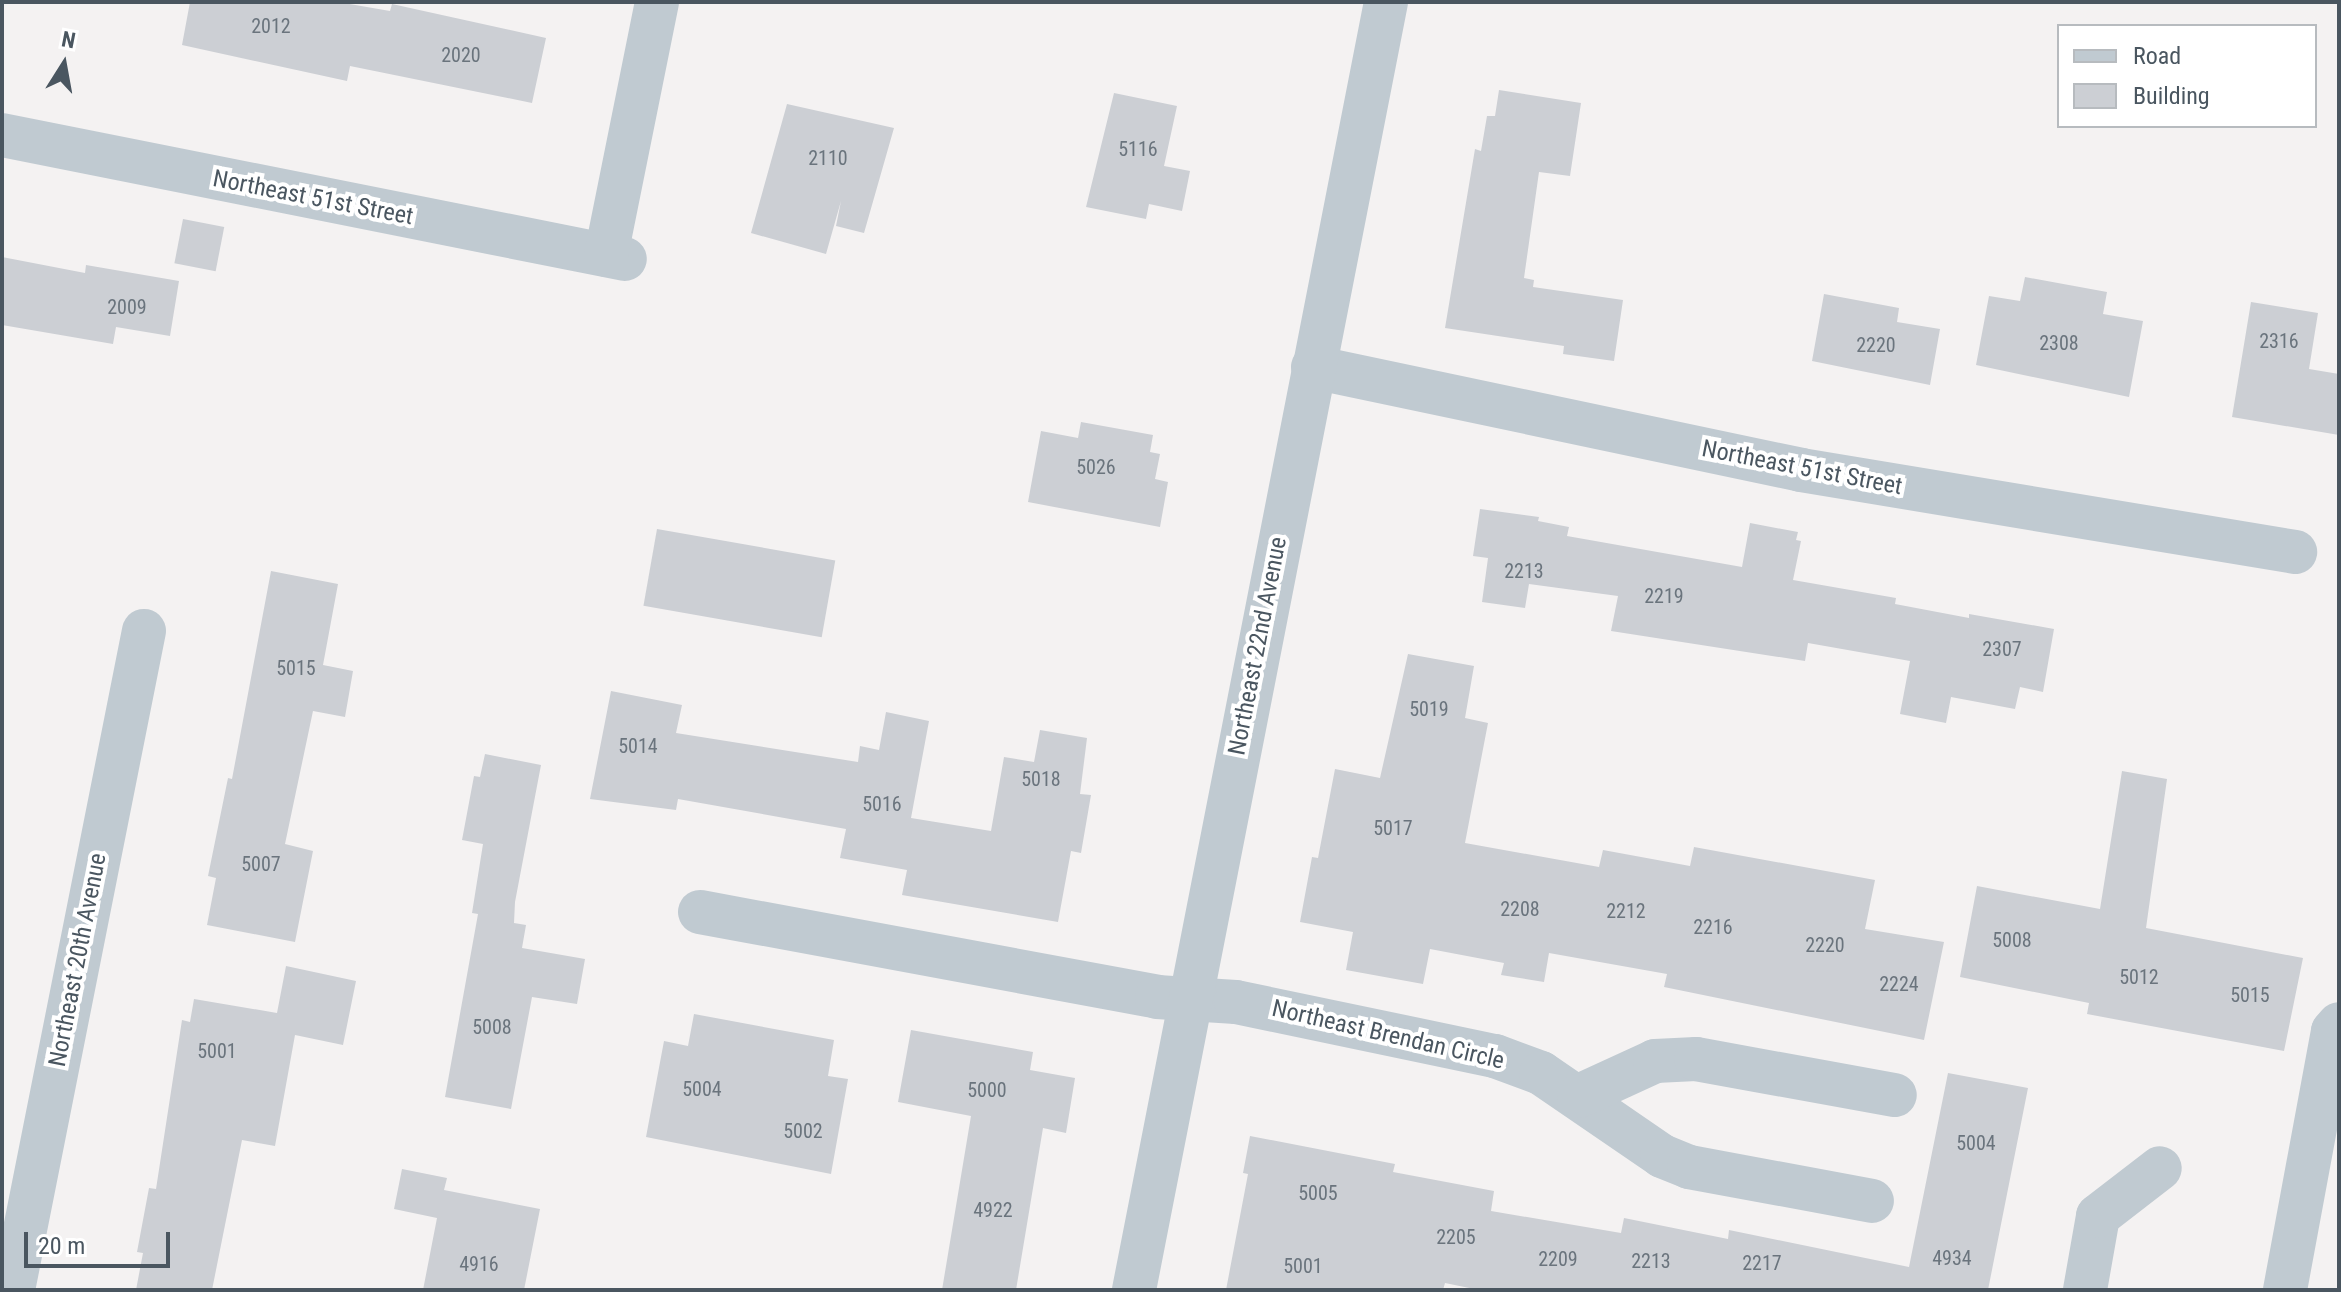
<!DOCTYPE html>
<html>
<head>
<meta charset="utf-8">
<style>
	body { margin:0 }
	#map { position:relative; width:2341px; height:1292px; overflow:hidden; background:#f4f2f2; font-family:"Roboto Condensed",sans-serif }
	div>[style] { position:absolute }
	.building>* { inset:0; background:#cccfd4; transform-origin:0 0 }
	.minor>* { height:44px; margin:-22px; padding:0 22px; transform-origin:22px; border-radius:22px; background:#c0cad1 }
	span { translate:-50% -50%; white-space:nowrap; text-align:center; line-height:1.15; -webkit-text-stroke:8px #fff; paint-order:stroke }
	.number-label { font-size:20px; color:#6a747d }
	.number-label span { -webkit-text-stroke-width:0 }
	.street-label { font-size:24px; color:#4a5660 }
	.frame { position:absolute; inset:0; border:4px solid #4a5660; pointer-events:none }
	.legend { position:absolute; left:2057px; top:24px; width:260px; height:104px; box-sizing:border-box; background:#fff; border:2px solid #b7bbbf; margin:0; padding:10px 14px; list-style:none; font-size:24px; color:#4a5660 }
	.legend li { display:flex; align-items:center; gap:16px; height:40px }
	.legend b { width:40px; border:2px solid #b7bbbf }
	.north { position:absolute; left:24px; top:24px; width:80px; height:80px; -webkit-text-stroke:6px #fff; paint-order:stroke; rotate:11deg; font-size:22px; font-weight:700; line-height:32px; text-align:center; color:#4a5660 }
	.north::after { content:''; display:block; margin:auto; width:28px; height:36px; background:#4a5660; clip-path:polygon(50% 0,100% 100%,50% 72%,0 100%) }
	.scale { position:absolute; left:24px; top:1232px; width:146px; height:36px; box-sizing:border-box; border:4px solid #4a5660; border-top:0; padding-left:10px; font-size:24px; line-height:28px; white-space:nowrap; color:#4a5660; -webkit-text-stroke:6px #fff; paint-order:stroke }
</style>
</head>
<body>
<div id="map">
	<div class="building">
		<i style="clip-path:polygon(190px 2px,338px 2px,390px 11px,392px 4px,546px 38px,532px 103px,350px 66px,347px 81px,182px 45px)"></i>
		<i style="clip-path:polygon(1499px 90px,1581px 103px,1570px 176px,1539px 172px,1524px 278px,1534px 280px,1533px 287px,1623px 300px,1614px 361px,1563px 354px,1564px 346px,1445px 328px,1475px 149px,1481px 151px,1487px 116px,1495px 116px)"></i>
		<i style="clip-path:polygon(1114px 93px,1177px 106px,1164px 166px,1190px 171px,1182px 211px,1149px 204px,1146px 219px,1086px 207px)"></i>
		<i style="clip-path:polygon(787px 104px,894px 128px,864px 233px,836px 226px,841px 201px,826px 254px,751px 233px)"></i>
		<i style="left:183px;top:219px;width:42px;height:45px;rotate:11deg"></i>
		<i style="clip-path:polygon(2px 257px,85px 273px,86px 265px,179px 281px,170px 336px,116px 327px,113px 344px,2px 325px)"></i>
		<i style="clip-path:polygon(2025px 277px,2107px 292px,2103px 314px,2143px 321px,2129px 397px,1976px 365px,1989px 296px,2020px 301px)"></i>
		<i style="clip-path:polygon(1824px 294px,1899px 308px,1897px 322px,1940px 329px,1930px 385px,1812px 361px)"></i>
		<i style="clip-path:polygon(2251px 302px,2318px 313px,2309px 369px,2339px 374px,2339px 435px,2232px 417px)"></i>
		<i style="clip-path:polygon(1081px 422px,1153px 435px,1150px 452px,1160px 454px,1155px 479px,1168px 482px,1160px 527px,1028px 502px,1041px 431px,1078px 438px)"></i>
		<i style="clip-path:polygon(1480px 509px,1539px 517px,1538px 521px,1569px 527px,1567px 536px,1742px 567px,1750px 523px,1798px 532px,1796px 540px,1801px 541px,1793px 580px,1896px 598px,1895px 604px,1969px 618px,1969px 614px,2054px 629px,2043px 692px,2020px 687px,2015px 709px,1951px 697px,1946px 723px,1900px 714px,1910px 661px,1808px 643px,1805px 661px,1611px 631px,1618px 596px,1529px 584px,1525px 608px,1482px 602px,1488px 558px,1473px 556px)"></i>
		<i style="left:657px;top:529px;width:181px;height:78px;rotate:10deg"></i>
		<i style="clip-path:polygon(271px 571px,338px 584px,323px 665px,353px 671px,345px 717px,313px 711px,285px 844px,313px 851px,295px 942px,207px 925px,216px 878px,208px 876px,228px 778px,232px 779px)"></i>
		<i style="clip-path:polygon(1408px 654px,1474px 666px,1465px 718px,1488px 723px,1465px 843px,1599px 867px,1603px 850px,1690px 866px,1694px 847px,1875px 880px,1865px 929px,1944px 942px,1924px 1040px,1664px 987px,1667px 974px,1549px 953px,1544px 982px,1501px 975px,1504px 963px,1430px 949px,1423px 984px,1346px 970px,1353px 932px,1300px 922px,1312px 857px,1318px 858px,1335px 769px,1380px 778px)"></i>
		<i style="clip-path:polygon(611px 691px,682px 705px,676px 733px,858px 762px,860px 746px,879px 750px,886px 712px,929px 721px,911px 818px,991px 831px,1004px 757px,1034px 762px,1040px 730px,1087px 738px,1080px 794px,1091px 795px,1081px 853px,1071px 851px,1058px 922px,902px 895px,907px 870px,840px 858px,846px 829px,678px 799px,676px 810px,590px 799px)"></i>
		<i style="clip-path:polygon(485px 754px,541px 765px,515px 902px,514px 923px,526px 925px,522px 948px,585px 959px,577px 1004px,532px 997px,511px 1109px,445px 1097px,478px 914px,472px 913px,483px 844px,462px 840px,474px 776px,480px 777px)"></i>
		<i style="clip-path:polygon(2122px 771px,2167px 779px,2146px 928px,2303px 958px,2284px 1051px,2087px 1014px,2089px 1003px,1960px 977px,1977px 886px,2100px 909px)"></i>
		<i style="clip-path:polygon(286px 966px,356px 981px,343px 1045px,295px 1035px,275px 1146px,242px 1140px,212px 1290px,136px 1290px,143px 1253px,137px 1252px,149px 1188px,156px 1189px,182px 1020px,190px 1022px,194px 999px,277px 1013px)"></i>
		<i style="clip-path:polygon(694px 1014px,834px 1040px,828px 1076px,848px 1079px,831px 1174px,646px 1137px,664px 1041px,688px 1046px)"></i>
		<i style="clip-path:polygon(911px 1030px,1033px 1052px,1030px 1070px,1075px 1078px,1066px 1133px,1043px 1128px,1016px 1290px,942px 1290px,971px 1116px,898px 1102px)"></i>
		<i style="clip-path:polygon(1948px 1073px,2028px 1088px,1988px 1290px,1479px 1290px,1445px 1283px,1443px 1290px,1226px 1290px,1248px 1174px,1243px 1173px,1250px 1136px,1395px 1164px,1393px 1172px,1494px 1191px,1491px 1211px,1621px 1233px,1624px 1218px,1728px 1239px,1729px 1230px,1909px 1267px)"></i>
		<i style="clip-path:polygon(402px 1169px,447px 1178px,444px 1190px,540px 1209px,524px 1290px,423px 1290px,437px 1218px,394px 1209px)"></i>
	</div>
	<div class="minor">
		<i style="left:2px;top:135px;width:635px;rotate:11.26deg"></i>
		<i style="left:606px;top:255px;width:258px;rotate:-78.6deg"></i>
		<i style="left:1313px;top:367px;width:499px;rotate:11.9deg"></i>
		<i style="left:1801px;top:470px;width:501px;rotate:9.42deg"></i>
		<i style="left:700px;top:912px;width:465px;rotate:10.5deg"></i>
		<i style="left:1157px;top:997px;width:79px;rotate:3.6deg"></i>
		<i style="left:1236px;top:1002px;width:265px;rotate:11.8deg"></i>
		<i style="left:1495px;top:1056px;width:49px;rotate:20.3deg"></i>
		<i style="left:1541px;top:1073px;width:147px;rotate:34.4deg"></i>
		<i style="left:1662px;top:1156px;width:29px;rotate:22deg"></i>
		<i style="left:1689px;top:1167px;width:186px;rotate:10.5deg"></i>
		<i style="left:1579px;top:1096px;width:84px;rotate:-24.7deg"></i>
		<i style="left:1655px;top:1061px;width:41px;rotate:-2.8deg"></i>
		<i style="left:1696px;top:1059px;width:202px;rotate:10.3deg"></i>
		<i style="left:13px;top:1290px;width:672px;rotate:-78.76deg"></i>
		<i style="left:1134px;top:1290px;width:1312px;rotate:-78.93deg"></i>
		<i style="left:2085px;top:1290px;width:75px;rotate:-80deg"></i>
		<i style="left:2098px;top:1216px;width:78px;rotate:-37.7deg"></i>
		<i style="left:2285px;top:1290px;width:263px;rotate:-79.5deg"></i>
		<i style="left:2333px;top:1031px;width:9px;rotate:-49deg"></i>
	</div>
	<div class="number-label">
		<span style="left:271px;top:26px">2012</span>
		<span style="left:461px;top:55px">2020</span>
		<span style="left:1138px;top:149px">5116</span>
		<span style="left:828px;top:158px">2110</span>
		<span style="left:127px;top:307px">2009</span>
		<span style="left:2279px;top:341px">2316</span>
		<span style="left:2059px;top:343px">2308</span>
		<span style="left:1876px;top:345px">2220</span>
		<span style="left:1096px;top:467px">5026</span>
		<span style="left:1524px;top:571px">2213</span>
		<span style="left:1664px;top:596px">2219</span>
		<span style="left:2002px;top:649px">2307</span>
		<span style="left:296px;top:668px">5015</span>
		<span style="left:1429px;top:709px">5019</span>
		<span style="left:638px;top:746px">5014</span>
		<span style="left:1041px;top:779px">5018</span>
		<span style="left:882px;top:804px">5016</span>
		<span style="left:1393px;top:828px">5017</span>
		<span style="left:261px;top:864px">5007</span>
		<span style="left:1520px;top:909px">2208</span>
		<span style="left:1626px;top:911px">2212</span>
		<span style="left:1713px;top:927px">2216</span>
		<span style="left:2012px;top:940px">5008</span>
		<span style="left:1825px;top:945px">2220</span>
		<span style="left:2139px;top:977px">5012</span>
		<span style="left:1899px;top:984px">2224</span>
		<span style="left:2250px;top:995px">5015</span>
		<span style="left:492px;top:1027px">5008</span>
		<span style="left:217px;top:1051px">5001</span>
		<span style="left:702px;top:1089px">5004</span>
		<span style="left:987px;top:1090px">5000</span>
		<span style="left:803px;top:1131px">5002</span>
		<span style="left:1976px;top:1143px">5004</span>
		<span style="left:1318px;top:1193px">5005</span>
		<span style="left:993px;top:1210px">4922</span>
		<span style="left:1456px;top:1237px">2205</span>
		<span style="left:1952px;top:1258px">4934</span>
		<span style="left:1558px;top:1259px">2209</span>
		<span style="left:1651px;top:1261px">2213</span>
		<span style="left:1762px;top:1263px">2217</span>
		<span style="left:479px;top:1264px">4916</span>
		<span style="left:1303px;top:1266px">5001</span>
	</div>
	<div class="street-label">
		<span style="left:313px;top:198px;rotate:11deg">Northeast 51st Street</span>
		<span style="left:1802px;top:468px;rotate:11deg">Northeast 51st Street</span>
		<span style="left:1258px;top:646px;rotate:-79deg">Northeast 22nd Avenue</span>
		<span style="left:78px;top:960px;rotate:-79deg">Northeast 20th Avenue</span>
		<span style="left:1388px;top:1035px;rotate:13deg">Northeast Brendan Circle</span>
	</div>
	<div class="frame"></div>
	<ul class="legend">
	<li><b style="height:10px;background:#c0cad1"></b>Road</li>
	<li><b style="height:22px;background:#cccfd4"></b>Building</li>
	</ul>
	<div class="north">N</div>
	<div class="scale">20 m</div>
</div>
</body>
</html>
